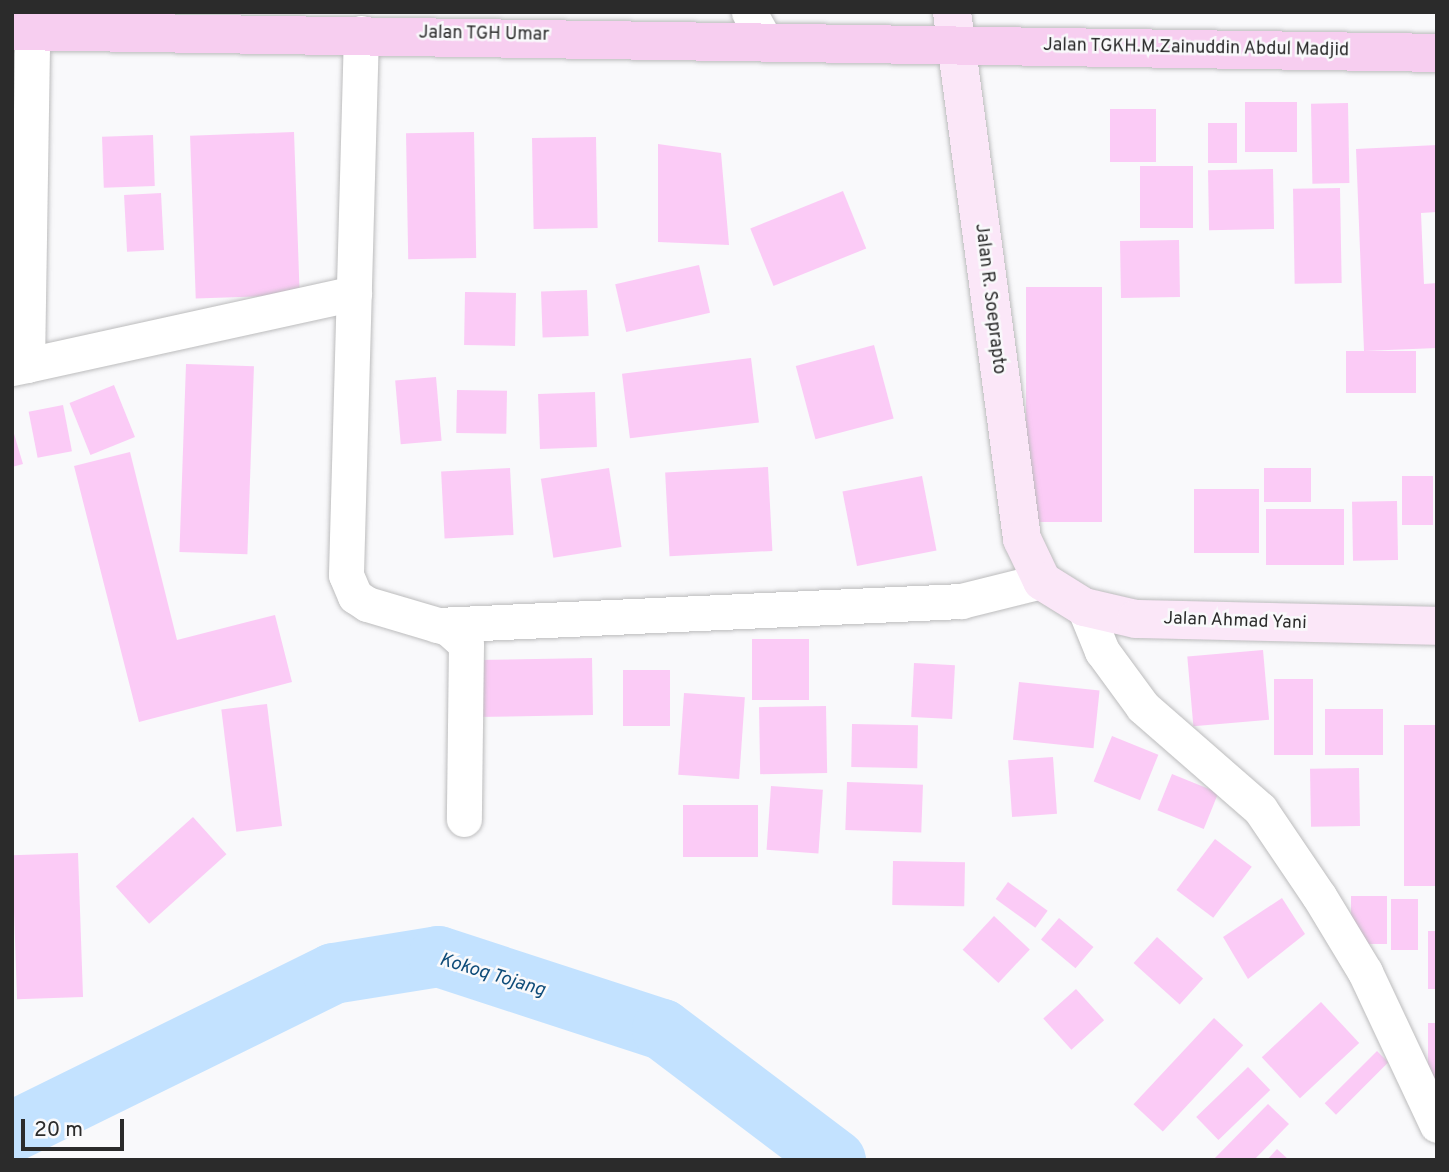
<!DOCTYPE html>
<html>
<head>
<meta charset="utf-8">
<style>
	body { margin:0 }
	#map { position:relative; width:1449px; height:1172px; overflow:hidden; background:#f9f9fb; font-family:Overpass,sans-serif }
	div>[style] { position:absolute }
	.river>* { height:61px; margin:-30.5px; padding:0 30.5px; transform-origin:30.5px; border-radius:30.5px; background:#c3e2ff }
	.building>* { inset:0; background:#fbcbf6; transform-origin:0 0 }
	.roads { filter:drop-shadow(0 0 2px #bcbcbd) drop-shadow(0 0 2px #bcbcbd) }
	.street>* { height:35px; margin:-17.5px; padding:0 17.5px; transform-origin:17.5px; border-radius:17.5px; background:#fff }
	.secondary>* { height:38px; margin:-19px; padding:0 19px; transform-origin:19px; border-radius:19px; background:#fbe7f8 }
	.primary>* { height:38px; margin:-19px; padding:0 19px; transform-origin:19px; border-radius:19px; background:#f7cef0 }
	span { translate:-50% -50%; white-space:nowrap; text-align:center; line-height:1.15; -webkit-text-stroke:5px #f9f9fb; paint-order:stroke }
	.street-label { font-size:18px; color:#2b2b2b }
	.water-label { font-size:19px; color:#0f4c79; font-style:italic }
	.frame { position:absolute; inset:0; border:14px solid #2b2b2b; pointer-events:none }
	.scale { position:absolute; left:21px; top:1119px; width:103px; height:32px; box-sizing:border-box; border:4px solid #2b2b2b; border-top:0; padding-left:9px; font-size:21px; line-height:24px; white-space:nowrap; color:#2b2b2b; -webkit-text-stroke:5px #f9f9fb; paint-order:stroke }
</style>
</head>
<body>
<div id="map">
	<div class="river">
		<i style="left:12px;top:1131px;width:358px;rotate:-26.2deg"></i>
		<i style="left:333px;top:973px;width:106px;rotate:-9.2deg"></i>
		<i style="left:438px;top:956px;width:236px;rotate:18.1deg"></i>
		<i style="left:662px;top:1029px;width:217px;rotate:37.1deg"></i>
	</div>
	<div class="building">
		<i style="left:1297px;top:102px;width:50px;height:52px;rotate:90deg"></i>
		<i style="left:1348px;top:103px;width:80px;height:37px;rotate:89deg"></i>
		<i style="left:1156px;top:109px;width:53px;height:46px;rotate:90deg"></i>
		<i style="left:1237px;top:123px;width:40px;height:29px;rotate:90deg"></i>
		<i style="left:294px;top:132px;width:163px;height:104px;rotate:88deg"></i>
		<i style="left:474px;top:132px;width:126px;height:68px;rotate:89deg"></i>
		<i style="left:153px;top:135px;width:51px;height:51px;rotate:88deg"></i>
		<i style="left:596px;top:137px;width:91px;height:64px;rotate:89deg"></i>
		<i style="clip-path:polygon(658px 144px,721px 153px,729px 245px,658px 242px)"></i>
		<i style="clip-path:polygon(1437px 145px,1437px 212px,1421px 213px,1424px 284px,1437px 283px,1437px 348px,1364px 351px,1356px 149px)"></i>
		<i style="left:1140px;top:166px;width:53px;height:62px"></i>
		<i style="left:1273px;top:169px;width:60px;height:65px;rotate:89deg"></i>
		<i style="left:1340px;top:188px;width:95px;height:47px;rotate:89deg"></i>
		<i style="left:843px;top:191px;width:62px;height:100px;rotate:68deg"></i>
		<i style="left:161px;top:193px;width:57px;height:37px;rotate:87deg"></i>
		<i style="left:1179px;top:240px;width:57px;height:59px;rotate:89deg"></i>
		<i style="left:699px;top:265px;width:49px;height:86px;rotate:77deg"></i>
		<i style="left:1102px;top:287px;width:235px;height:76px;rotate:90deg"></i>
		<i style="left:587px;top:290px;width:46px;height:46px;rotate:88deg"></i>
		<i style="left:465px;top:292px;width:51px;height:53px;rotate:1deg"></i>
		<i style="left:874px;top:345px;width:76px;height:81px;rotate:75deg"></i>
		<i style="left:1416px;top:351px;width:42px;height:70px;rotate:90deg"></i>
		<i style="left:751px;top:358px;width:65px;height:130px;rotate:83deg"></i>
		<i style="left:186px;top:364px;width:68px;height:188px;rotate:2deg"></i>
		<i style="left:436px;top:377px;width:64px;height:41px;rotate:85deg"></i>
		<i style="left:114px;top:385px;width:56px;height:48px;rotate:68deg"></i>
		<i style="left:457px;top:390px;width:50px;height:43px;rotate:1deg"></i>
		<i style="left:595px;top:392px;width:55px;height:57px;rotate:88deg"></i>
		<i style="left:63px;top:405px;width:47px;height:35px;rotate:79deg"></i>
		<i style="clip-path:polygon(12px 427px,23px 464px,12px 467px)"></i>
		<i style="clip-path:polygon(130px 452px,177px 640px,275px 615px,292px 682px,139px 722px,74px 466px)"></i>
		<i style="left:768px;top:467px;width:84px;height:103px;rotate:87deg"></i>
		<i style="left:510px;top:468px;width:67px;height:69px;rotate:87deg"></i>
		<i style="left:609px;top:468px;width:80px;height:69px;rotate:81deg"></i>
		<i style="left:1264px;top:468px;width:47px;height:34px"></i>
		<i style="left:922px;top:476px;width:76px;height:81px;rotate:79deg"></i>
		<i style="left:1402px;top:476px;width:31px;height:49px"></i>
		<i style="left:1259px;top:489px;width:64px;height:65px;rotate:90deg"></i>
		<i style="left:1397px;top:501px;width:59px;height:45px;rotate:89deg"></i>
		<i style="left:1344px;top:509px;width:56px;height:78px;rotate:90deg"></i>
		<i style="left:752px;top:639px;width:57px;height:61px"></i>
		<i style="left:1263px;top:650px;width:70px;height:76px;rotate:85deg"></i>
		<i style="left:592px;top:658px;width:57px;height:116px;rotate:89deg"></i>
		<i style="left:914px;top:663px;width:41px;height:54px;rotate:3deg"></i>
		<i style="left:623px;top:670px;width:47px;height:56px"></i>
		<i style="left:1313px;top:679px;width:76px;height:39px;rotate:90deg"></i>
		<i style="left:1019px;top:682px;width:81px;height:58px;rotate:6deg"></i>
		<i style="left:684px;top:693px;width:61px;height:82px;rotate:4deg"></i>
		<i style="left:267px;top:704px;width:123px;height:46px;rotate:83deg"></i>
		<i style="left:826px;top:706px;width:67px;height:67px;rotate:89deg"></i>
		<i style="left:1383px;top:709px;width:46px;height:58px;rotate:90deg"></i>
		<i style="left:852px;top:724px;width:66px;height:43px;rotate:1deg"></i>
		<i style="left:1437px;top:725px;width:161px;height:33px;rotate:90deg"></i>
		<i style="left:1112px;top:736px;width:50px;height:49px;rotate:22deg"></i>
		<i style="left:1053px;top:757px;width:57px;height:45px;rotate:86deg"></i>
		<i style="left:1359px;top:768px;width:58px;height:49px;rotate:89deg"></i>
		<i style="left:1172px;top:774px;width:50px;height:39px;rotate:22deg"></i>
		<i style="left:847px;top:782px;width:76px;height:48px;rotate:2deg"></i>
		<i style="left:771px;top:786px;width:52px;height:64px;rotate:4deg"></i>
		<i style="left:683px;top:805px;width:75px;height:52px"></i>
		<i style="left:193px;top:817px;width:50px;height:104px;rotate:48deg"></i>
		<i style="left:1215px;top:839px;width:46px;height:64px;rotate:37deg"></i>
		<i style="left:78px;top:853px;width:144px;height:66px;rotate:88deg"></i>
		<i style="left:893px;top:861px;width:72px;height:44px;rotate:1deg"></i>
		<i style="left:1008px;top:882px;width:49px;height:21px;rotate:36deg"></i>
		<i style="left:1351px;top:896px;width:36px;height:48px"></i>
		<i style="clip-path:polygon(1282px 898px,1305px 934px,1248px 979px,1223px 937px)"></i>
		<i style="left:1391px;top:899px;width:27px;height:51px"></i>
		<i style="left:994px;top:916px;width:49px;height:46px;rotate:43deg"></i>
		<i style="left:1059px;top:918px;width:45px;height:28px;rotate:40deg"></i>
		<i style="left:1437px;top:931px;width:58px;height:9px;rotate:90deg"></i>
		<i style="left:1157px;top:937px;width:62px;height:35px;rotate:42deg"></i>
		<i style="left:1076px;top:989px;width:42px;height:44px;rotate:48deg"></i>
		<i style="left:1321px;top:1002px;width:56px;height:81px;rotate:47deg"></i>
		<i style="left:1214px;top:1018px;width:40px;height:118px;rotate:43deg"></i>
		<i style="left:1437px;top:1023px;width:78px;height:9px;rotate:90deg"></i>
		<i style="left:1377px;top:1051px;width:16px;height:74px;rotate:45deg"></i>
		<i style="left:1248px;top:1067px;width:32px;height:72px;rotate:46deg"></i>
		<i style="clip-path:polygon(1268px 1104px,1289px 1124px,1254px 1160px,1213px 1160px)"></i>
		<i style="clip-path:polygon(1277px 1149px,1289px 1160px,1267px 1160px)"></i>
	</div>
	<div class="roads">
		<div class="street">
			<i style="left:749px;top:12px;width:33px;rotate:61deg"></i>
			<i style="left:361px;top:33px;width:542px;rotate:91.59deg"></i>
			<i style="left:346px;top:575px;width:23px;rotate:67deg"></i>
			<i style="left:355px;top:596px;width:14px;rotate:34deg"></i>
			<i style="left:367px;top:604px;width:84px;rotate:16.5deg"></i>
			<i style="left:448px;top:628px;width:24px;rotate:42deg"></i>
			<i style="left:466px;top:644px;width:175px;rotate:90.7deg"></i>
			<i style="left:27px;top:365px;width:335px;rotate:-12.4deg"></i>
			<i style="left:12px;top:368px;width:15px;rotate:-11deg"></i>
			<i style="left:27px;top:365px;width:334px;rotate:-89.1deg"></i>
			<i style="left:1084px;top:607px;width:48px;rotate:67.8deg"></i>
			<i style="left:1102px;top:651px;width:69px;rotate:53.8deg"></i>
			<i style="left:1143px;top:707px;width:155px;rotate:41.1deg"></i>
			<i style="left:1260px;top:809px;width:105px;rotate:55.9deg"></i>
			<i style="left:1319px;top:896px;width:89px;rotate:58.8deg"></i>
			<i style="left:1365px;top:972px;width:169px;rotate:64.8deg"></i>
			<i style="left:437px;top:625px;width:525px;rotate:-2.62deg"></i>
			<i style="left:961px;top:601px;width:83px;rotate:-13.9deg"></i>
		</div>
		<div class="secondary">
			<i style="left:952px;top:12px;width:532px;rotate:82.43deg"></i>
			<i style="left:1022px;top:539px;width:47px;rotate:64.5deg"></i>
			<i style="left:1042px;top:581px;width:49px;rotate:31.8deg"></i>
			<i style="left:1084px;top:607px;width:53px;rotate:13deg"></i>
			<i style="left:1136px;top:619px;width:301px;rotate:1.3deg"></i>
		</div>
		<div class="primary">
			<i style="left:12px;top:31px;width:1425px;rotate:0.88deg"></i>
		</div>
	</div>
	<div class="street-label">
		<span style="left:484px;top:35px;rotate:1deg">Jalan TGH Umar</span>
		<span style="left:1196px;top:49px;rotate:1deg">Jalan TGKH.M.Zainuddin Abdul Madjid</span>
		<span style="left:989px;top:299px;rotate:83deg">Jalan R. Soeprapto</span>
		<span style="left:1235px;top:622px;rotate:2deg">Jalan Ahmad Yani</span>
	</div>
	<div class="water-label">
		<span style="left:492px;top:976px;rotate:17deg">Kokoq Tojang</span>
	</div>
	<div class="frame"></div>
	<div class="scale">20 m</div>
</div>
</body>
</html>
